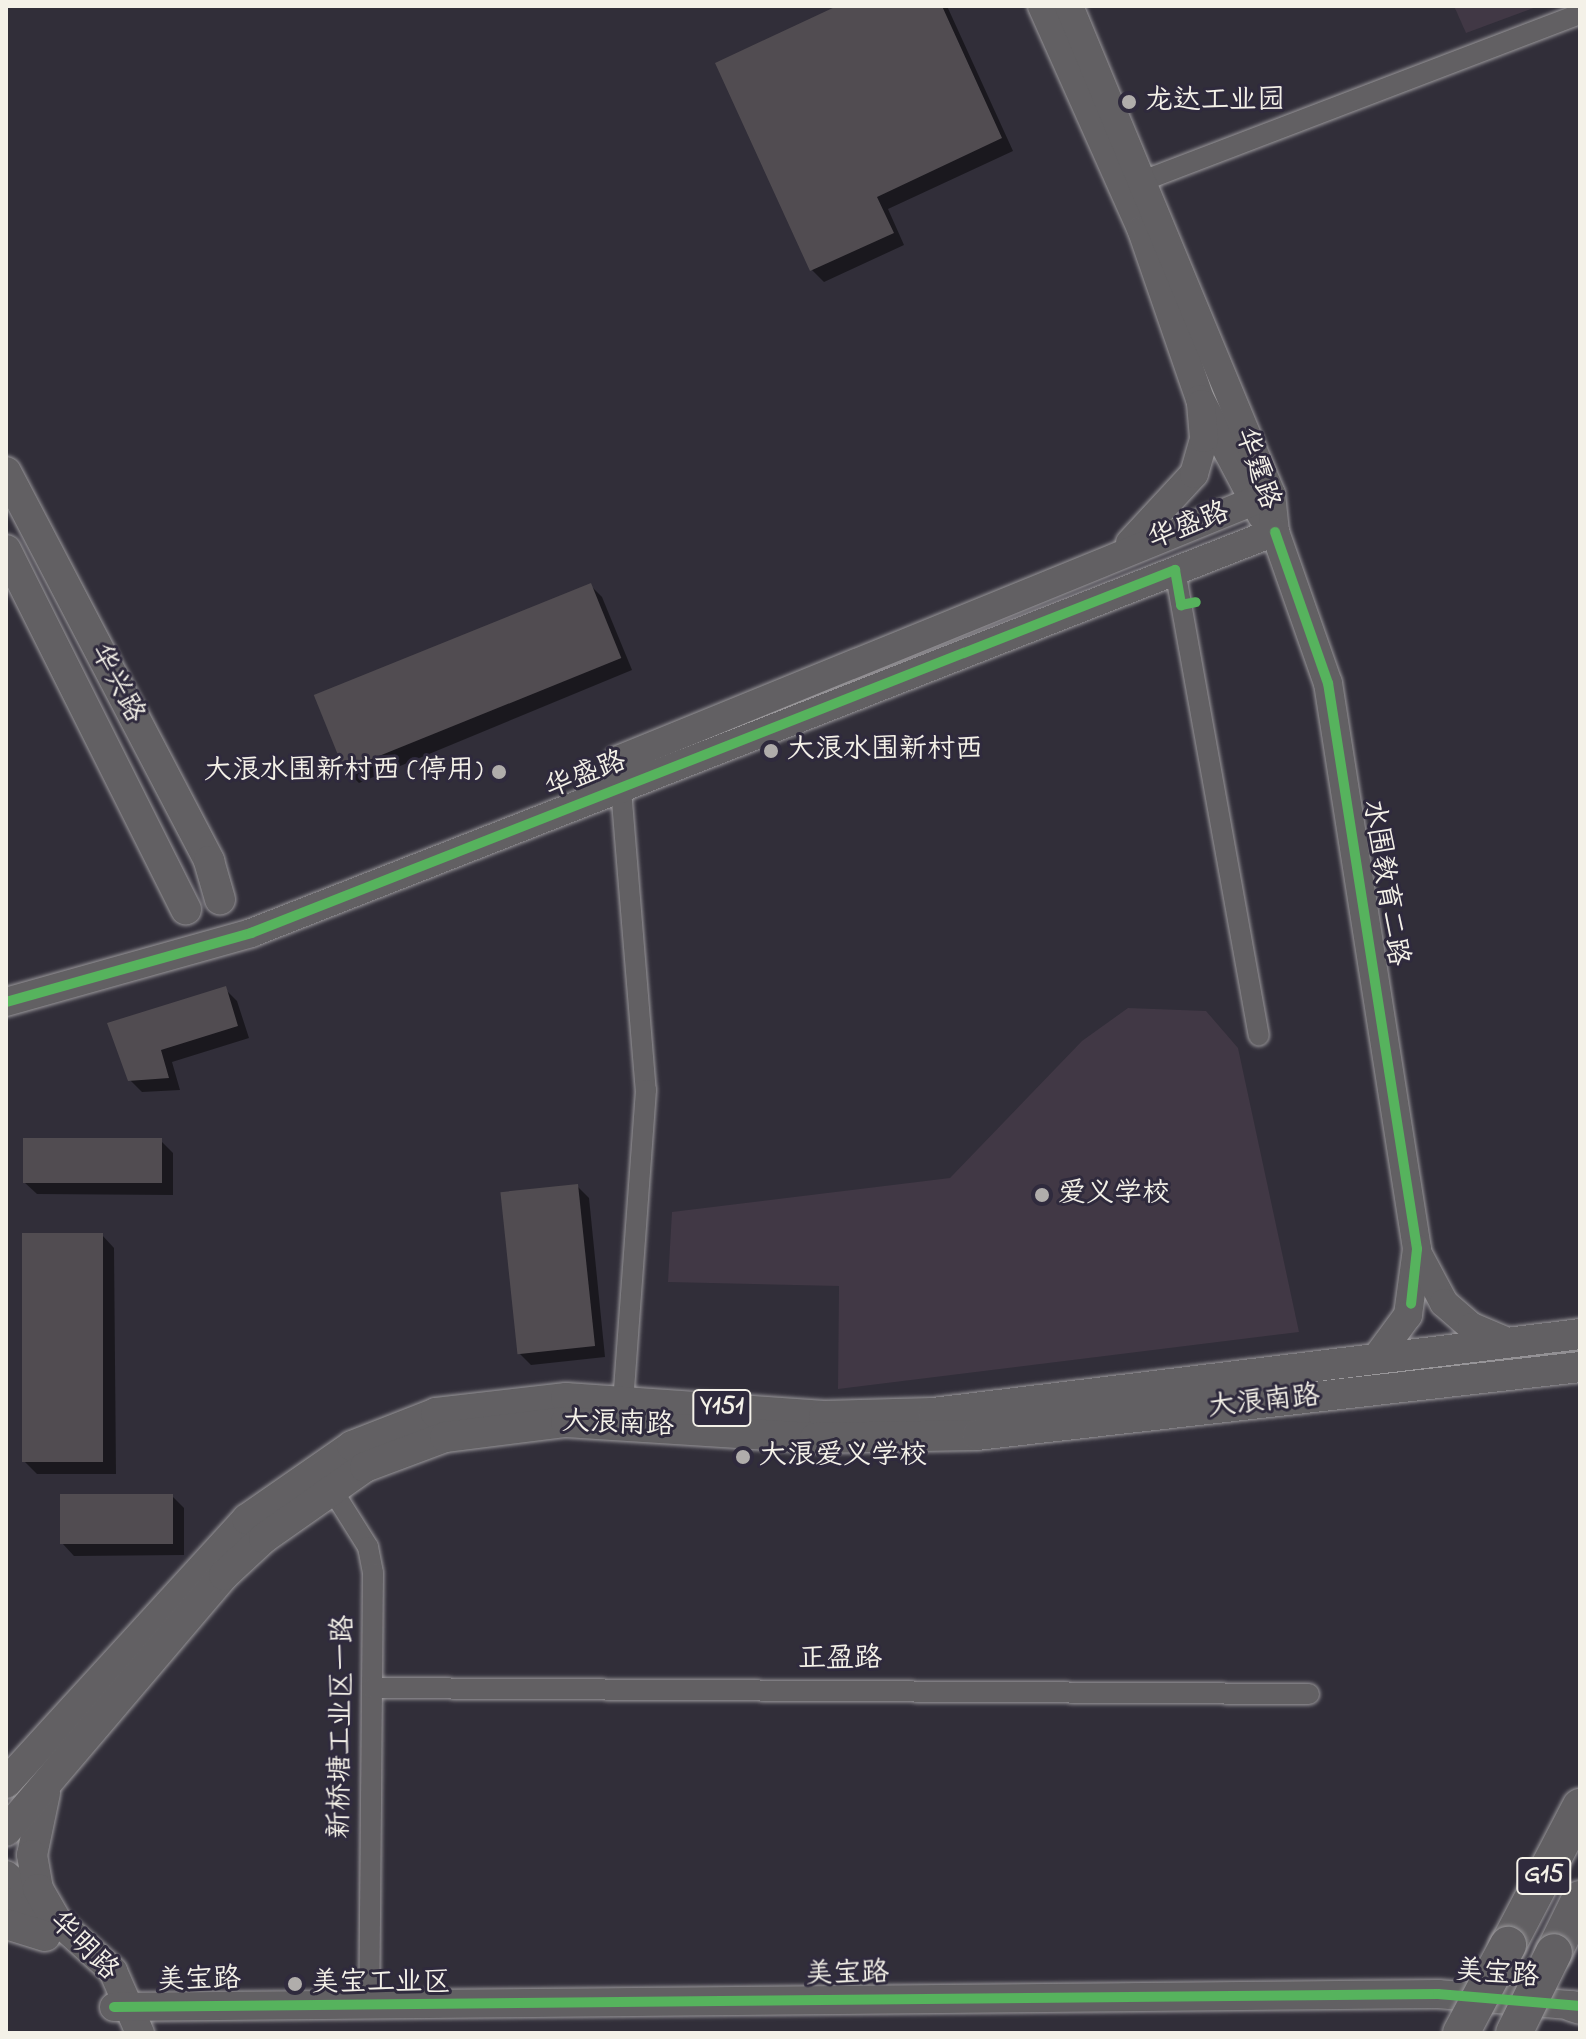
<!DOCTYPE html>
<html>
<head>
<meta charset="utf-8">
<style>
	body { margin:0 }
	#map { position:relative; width:1586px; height:2039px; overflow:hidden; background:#312e39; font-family:"Indie Flower","LXGW WenKai TC",sans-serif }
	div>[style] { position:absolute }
	.built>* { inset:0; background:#413845 }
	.shadow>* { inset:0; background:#0007 }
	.building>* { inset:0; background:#514c51; transform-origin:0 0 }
	.roads { filter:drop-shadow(0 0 2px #9a989b) drop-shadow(0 0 2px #9a989b) }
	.street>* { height:20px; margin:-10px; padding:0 10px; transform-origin:10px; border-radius:10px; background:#626063 }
	.secondary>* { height:28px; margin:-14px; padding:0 14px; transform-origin:14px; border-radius:14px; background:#626063 }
	.primary>* { height:30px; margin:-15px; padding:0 15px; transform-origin:15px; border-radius:15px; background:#626063 }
	.highway>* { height:36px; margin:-18px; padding:0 18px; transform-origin:18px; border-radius:18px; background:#626063 }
	.bridges { filter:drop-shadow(0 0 2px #9a989b) drop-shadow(0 0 2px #9a989b) }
	.highway-bridge>* { height:36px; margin:-18px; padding:0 18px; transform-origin:18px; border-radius:18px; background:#626063 }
	.cycleway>* { height:10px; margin:-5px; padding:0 5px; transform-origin:5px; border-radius:5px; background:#56b35d }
	.dots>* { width:22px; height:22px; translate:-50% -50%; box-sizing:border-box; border:4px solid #2f2a3d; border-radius:50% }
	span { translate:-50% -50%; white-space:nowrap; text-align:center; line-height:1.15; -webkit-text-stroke:6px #2f2a3d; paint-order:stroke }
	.shield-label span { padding:2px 6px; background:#2f2a3d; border:2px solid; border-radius:6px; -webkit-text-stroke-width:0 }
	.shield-label { font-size:26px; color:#f4f1e8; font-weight:700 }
	.poi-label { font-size:28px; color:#f4f1e8 }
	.left { translate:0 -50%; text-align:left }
	.right { translate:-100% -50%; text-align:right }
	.street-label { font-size:28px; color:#f4f1e8 }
	.frame { position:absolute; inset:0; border:8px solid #f4f1e8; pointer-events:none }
</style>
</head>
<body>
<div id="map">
	<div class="built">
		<i style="clip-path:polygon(1454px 6px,1539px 6px,1466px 33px)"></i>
		<i style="clip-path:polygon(1128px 1008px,1206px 1011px,1238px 1048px,1299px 1332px,838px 1389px,839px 1286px,668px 1282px,672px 1212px,950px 1178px,1082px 1041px)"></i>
	</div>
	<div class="shadow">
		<i style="clip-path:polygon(841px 6px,947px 6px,1013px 151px,888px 209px,904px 245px,824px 282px,812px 270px)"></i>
		<i style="clip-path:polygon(590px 585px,602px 597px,632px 670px,359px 783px,347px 771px)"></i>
		<i style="clip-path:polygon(225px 989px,237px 1001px,249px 1038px,172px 1062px,180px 1090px,142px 1092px,130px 1080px,110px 1025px)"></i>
		<i style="clip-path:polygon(161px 1141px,173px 1153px,173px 1195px,37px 1194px,24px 1182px)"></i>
		<i style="clip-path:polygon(577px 1186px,589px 1198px,605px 1357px,531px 1365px,519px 1353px)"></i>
		<i style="clip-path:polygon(102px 1235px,114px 1248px,116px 1474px,37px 1474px,25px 1462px)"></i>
		<i style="clip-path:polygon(172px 1496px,184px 1508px,184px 1555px,74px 1556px,62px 1543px)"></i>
	</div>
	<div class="building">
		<i style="clip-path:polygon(837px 6px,942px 6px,1002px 138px,877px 197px,894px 233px,810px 271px,715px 63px)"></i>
		<i style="left:591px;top:583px;width:81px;height:299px;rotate:68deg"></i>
		<i style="clip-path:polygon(226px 986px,238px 1026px,161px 1050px,169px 1078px,128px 1081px,107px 1023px)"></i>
		<i style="left:23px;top:1138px;width:139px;height:45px"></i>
		<i style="left:578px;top:1184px;width:163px;height:78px;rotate:84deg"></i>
		<i style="left:103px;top:1233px;width:229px;height:81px;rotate:90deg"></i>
		<i style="left:60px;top:1494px;width:113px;height:50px"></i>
	</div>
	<div class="roads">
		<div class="street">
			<i style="left:1145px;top:180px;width:466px;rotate:-20.9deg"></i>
			<i style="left:1175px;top:570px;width:473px;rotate:79.8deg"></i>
			<i style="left:621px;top:789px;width:302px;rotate:85.3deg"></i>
			<i style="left:646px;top:1090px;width:311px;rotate:94.2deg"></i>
			<i style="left:326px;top:1480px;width:79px;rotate:57.9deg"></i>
			<i style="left:368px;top:1547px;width:26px;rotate:79deg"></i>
			<i style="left:373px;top:1573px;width:430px;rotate:90.5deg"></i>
			<i style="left:372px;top:1688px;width:937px;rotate:0.37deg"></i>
		</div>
		<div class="secondary">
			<i style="left:1042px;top:6px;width:246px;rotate:66deg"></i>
			<i style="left:1142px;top:231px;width:178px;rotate:71deg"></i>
			<i style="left:1200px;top:399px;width:132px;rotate:62.1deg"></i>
			<i style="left:1069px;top:6px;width:528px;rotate:67.51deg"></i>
			<i style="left:1271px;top:494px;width:38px;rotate:84deg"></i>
			<i style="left:1275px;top:532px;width:160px;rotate:70.7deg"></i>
			<i style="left:1328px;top:683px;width:573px;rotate:81.06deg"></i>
			<i style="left:1417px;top:1249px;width:67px;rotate:97.8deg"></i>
			<i style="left:1408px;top:1315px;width:52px;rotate:126.4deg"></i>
			<i style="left:1130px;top:543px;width:94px;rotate:-47.2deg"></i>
			<i style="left:1194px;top:474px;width:37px;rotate:-74deg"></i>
			<i style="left:1204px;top:438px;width:34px;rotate:-95deg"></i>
			<i style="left:621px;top:789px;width:29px;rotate:-96deg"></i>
			<i style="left:618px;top:760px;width:705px;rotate:-22.16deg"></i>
			<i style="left:6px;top:1002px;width:255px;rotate:-15.7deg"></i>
			<i style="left:251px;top:933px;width:1100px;rotate:-21.39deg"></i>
			<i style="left:1418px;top:1254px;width:55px;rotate:62deg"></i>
			<i style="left:1444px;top:1303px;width:37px;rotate:41deg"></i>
			<i style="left:1472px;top:1327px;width:41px;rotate:22.8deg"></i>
			<i style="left:6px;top:1875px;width:144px;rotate:41.9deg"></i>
			<i style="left:113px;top:1971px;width:68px;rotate:66.5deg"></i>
			<i style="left:6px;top:1902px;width:51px;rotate:40.2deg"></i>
			<i style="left:114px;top:2007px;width:1324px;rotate:-0.56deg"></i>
			<i style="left:1438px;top:1994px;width:143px;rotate:4.8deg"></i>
		</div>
		<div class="primary">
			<i style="left:6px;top:472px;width:439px;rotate:62.4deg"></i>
			<i style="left:209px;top:861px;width:40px;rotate:74deg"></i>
			<i style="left:6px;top:550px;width:402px;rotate:63.4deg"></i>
			<i style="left:6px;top:1783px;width:357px;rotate:-47.6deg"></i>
			<i style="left:247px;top:1519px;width:128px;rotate:-34.8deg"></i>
			<i style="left:352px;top:1446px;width:90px;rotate:-21.4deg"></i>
			<i style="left:436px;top:1413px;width:131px;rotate:-6.6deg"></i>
			<i style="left:566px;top:1398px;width:259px;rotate:4deg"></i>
			<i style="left:824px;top:1416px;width:109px;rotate:-1.6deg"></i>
			<i style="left:933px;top:1413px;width:652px;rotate:-6.96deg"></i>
			<i style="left:45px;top:1793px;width:63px;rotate:101.8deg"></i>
			<i style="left:32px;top:1855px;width:35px;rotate:80deg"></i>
			<i style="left:38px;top:1889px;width:36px;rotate:60deg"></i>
			<i style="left:6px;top:1831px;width:336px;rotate:-49.6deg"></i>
			<i style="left:224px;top:1575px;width:54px;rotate:-42.8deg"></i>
			<i style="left:264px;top:1538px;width:123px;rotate:-35.1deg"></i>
			<i style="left:365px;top:1467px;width:85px;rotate:-20.6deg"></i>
			<i style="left:445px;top:1437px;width:122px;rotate:-7.1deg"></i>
			<i style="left:566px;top:1422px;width:250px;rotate:3.7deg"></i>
			<i style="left:815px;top:1438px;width:162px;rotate:-1.1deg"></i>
			<i style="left:977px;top:1435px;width:607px;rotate:-6.43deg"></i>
			<i style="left:6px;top:1924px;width:41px;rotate:17.1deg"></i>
			<i style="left:1571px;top:2006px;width:9px;rotate:18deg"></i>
		</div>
		<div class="highway">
			<i style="left:1508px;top:1945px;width:156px;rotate:-62.4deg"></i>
			<i style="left:1554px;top:1952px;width:59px;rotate:-63.9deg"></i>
		</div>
	</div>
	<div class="bridges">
		<div class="highway-bridge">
			<i style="left:1461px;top:2033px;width:100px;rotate:-61.9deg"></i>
			<i style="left:1514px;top:2033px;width:90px;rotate:-63.7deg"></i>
		</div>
	</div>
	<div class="cycleway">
		<i style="left:1275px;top:532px;width:160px;rotate:70.7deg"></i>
		<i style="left:1328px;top:683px;width:573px;rotate:81.06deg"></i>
		<i style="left:1417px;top:1249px;width:55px;rotate:96.2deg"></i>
		<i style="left:6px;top:1002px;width:255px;rotate:-15.7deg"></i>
		<i style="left:251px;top:933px;width:993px;rotate:-21.45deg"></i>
		<i style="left:1175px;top:570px;width:36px;rotate:80deg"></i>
		<i style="left:1181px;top:605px;width:15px;rotate:-11deg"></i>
		<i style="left:114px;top:2007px;width:1324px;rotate:-0.56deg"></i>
		<i style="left:1438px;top:1994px;width:143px;rotate:4.8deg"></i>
	</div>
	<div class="dots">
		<i style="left:1129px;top:102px;background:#b0adab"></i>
		<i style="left:771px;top:751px;background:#b0adab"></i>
		<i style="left:499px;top:772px;background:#b0adab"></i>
		<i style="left:1042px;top:1195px;background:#b0adab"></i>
		<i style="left:743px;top:1457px;background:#b0adab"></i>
		<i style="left:295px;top:1984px;background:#b0adab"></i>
	</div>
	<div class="shield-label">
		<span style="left:722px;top:1408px">Y151</span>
		<span style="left:1544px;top:1876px">G15</span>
	</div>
	<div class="poi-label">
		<span class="left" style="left:1145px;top:102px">龙达工业园</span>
		<span class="left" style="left:787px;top:751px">大浪水围新村西</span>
		<span class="right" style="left:483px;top:772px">大浪水围新村西 (停用)</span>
		<span class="left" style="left:1058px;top:1195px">爱义学校</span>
		<span class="left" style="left:759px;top:1457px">大浪爱义学校</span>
		<span class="left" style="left:311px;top:1984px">美宝工业区</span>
	</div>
	<div class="street-label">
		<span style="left:1256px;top:469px;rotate:71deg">华霆路</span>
		<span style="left:1189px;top:527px;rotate:-21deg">华盛路</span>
		<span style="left:116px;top:684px;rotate:62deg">华兴路</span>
		<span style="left:586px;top:776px;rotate:-21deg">华盛路</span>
		<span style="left:1384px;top:883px;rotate:81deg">水围教育二路</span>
		<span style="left:1264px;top:1403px;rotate:-6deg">大浪南路</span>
		<span style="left:618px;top:1425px;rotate:2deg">大浪南路</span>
		<span style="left:840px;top:1660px">正盈路</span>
		<span style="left:343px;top:1727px;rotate:-89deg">新桥塘工业区一路</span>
		<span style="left:83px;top:1947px;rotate:45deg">华明路</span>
		<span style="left:847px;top:1975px;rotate:-1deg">美宝路</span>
		<span style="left:1497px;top:1975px;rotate:5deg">美宝路</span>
		<span style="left:199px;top:1981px;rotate:-1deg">美宝路</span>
	</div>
	<div class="frame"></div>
</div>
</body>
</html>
